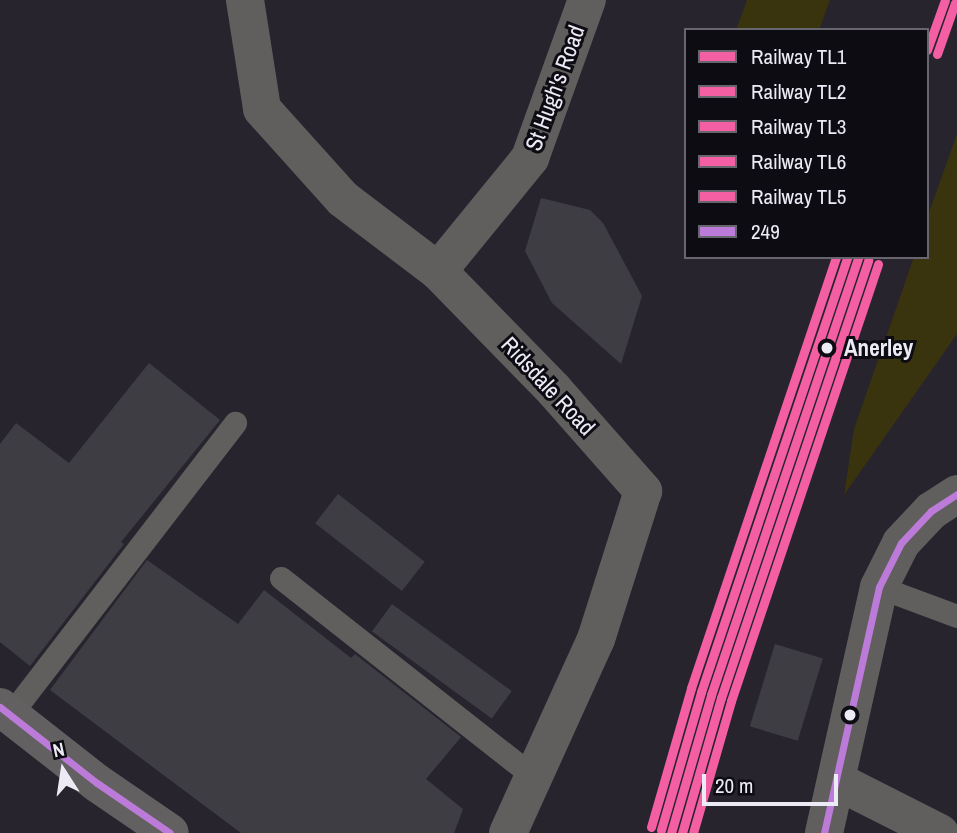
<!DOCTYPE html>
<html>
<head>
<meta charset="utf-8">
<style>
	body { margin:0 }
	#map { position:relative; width:957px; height:833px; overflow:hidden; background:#27242e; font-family:"Archivo Narrow",sans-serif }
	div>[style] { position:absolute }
	.green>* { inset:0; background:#39330e }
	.building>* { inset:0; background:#3f3d44; transform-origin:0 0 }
	.service>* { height:23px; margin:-11.5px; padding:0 11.5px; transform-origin:11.5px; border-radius:11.5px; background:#605f5e }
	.minor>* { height:38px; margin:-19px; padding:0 19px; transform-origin:19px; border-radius:19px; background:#605f5e }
	.tertiary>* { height:38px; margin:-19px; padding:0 19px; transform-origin:19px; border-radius:19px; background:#605f5e }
	.primary>* { height:38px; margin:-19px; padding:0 19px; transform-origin:19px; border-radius:19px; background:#626061 }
	.bus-1>* { height:7px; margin:-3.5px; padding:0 3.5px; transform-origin:3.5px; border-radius:3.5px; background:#bd7bd9 }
	.rail-1>* { height:9px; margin:-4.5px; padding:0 4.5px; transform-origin:4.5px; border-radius:4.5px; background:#f45ea2 }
	.rail-2>* { height:9px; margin:-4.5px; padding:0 4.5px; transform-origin:4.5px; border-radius:4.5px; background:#f45ea2 }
	.rail-3>* { height:9px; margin:-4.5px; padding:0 4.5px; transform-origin:4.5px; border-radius:4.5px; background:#f45ea2 }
	.rail-4>* { height:9px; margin:-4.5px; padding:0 4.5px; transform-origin:4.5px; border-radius:4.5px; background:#f45ea2 }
	.rail-5>* { height:9px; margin:-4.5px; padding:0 4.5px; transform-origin:4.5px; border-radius:4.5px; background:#f45ea2 }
	.dots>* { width:19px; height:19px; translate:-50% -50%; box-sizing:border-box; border:4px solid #0e0c13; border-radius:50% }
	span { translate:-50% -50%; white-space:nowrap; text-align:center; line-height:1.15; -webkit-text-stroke:6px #0e0c13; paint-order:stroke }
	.street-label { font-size:23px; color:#eceaf5 }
	.stop-label { font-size:23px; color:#eceaf5; font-weight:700 }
	.left { translate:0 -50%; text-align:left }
	.legend { position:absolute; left:684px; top:28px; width:245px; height:231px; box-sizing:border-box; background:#0e0c13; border:2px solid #67656d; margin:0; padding:9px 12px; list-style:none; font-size:21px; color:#eceaf5 }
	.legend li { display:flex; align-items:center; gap:14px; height:35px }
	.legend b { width:35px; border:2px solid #67656d }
	.north { position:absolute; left:28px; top:735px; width:70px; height:70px; -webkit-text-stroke:5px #0e0c13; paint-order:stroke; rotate:348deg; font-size:19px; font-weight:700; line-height:28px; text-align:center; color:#eceaf5 }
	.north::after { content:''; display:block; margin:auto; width:24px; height:32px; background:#eceaf5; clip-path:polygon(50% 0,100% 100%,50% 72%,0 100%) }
	.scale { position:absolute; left:702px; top:774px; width:136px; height:32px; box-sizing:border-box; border:4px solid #eceaf5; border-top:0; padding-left:9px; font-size:21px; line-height:24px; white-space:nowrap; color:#eceaf5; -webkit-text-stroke:5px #0e0c13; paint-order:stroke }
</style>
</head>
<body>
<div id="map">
	<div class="green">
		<i style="clip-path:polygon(747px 0,830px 0,819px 30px,736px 30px)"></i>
		<i style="clip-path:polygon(957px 134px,957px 334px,844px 495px,854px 429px,914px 257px,927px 257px,927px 218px)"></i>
	</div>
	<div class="building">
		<i style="clip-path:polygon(541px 198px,590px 210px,603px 223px,642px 296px,621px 364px,552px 303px,525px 251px)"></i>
		<i style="clip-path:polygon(149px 363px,220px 420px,121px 542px,124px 544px,30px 666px,0 642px,0 444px,16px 423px,69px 463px)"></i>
		<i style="left:338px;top:494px;width:110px;height:37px;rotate:38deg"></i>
		<i style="clip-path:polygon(147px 560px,238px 624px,264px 590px,351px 658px,355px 654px,461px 737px,426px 779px,463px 809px,454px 833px,241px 833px,50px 690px)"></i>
		<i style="left:392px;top:604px;width:148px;height:34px;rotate:36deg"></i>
		<i style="left:775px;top:644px;width:50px;height:86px;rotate:17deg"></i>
	</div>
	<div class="service">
		<i style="left:281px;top:578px;width:320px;rotate:38.2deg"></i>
		<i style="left:879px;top:587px;width:83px;rotate:20.4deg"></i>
		<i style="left:10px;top:715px;width:369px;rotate:-52.4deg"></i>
	</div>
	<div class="minor">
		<i style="left:245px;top:0;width:110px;rotate:81.1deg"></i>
		<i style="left:262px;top:109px;width:121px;rotate:48deg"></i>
		<i style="left:343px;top:199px;width:119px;rotate:37.2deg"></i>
		<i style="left:438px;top:271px;width:166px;rotate:45.7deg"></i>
		<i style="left:554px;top:390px;width:135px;rotate:48.6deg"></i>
		<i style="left:643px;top:491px;width:155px;rotate:107.6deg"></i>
		<i style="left:596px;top:639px;width:213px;rotate:114.4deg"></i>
		<i style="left:438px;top:271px;width:146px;rotate:-50.8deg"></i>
		<i style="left:530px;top:158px;width:168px;rotate:-70.2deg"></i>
		<i style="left:837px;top:781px;width:115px;rotate:26.8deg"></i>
	</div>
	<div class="tertiary">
		<i style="left:824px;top:833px;width:252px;rotate:-77.4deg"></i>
		<i style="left:879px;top:587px;width:49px;rotate:-63.4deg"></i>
		<i style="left:901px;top:543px;width:44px;rotate:-46.8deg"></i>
		<i style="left:931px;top:511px;width:31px;rotate:-33deg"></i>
	</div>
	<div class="primary">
		<i style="left:0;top:707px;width:123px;rotate:38.1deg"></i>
		<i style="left:97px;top:783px;width:88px;rotate:34.4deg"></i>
	</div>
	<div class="bus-1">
		<i style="left:0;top:707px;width:123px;rotate:38.1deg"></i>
		<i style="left:97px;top:783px;width:88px;rotate:34.4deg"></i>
		<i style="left:824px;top:833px;width:252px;rotate:-77.4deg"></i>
		<i style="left:879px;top:587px;width:49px;rotate:-63.4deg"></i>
		<i style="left:901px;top:543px;width:44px;rotate:-46.8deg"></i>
		<i style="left:931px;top:511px;width:31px;rotate:-33deg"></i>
	</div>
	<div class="rail-1">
		<i style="left:927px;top:50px;width:53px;rotate:-70.2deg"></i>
		<i style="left:671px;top:833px;width:144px;rotate:-73.8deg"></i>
		<i style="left:711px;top:695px;width:462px;rotate:-71.4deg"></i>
	</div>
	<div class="rail-2">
		<i style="left:937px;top:54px;width:54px;rotate:-70.6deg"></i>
		<i style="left:682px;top:833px;width:141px;rotate:-73.9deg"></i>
		<i style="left:721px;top:698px;width:462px;rotate:-71.4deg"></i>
	</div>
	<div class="rail-3">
		<i style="left:661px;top:830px;width:144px;rotate:-73.8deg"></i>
		<i style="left:701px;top:692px;width:459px;rotate:-71.4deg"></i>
	</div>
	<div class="rail-4">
		<i style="left:693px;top:833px;width:137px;rotate:-73.9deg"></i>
		<i style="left:731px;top:701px;width:461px;rotate:-71.4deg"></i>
	</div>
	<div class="rail-5">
		<i style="left:651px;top:827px;width:145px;rotate:-73.9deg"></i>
		<i style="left:691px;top:688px;width:455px;rotate:-71.4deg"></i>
	</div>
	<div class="dots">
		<i style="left:827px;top:348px;background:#eceaf5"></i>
		<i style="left:850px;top:715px;background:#eceaf5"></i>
	</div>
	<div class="street-label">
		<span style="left:555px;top:88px;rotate:-70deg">St Hugh's Road</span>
		<span style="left:548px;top:386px;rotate:47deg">Ridsdale Road</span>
	</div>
	<div class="stop-label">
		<span class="left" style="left:844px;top:348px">Anerley</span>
	</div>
	<ul class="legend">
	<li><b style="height:9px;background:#f45ea2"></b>Railway TL1</li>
	<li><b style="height:9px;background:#f45ea2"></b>Railway TL2</li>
	<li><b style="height:9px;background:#f45ea2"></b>Railway TL3</li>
	<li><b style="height:9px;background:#f45ea2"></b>Railway TL6</li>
	<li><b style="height:9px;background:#f45ea2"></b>Railway TL5</li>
	<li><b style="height:9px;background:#bd7bd9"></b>249</li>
	</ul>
	<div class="north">N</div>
	<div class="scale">20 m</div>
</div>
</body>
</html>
